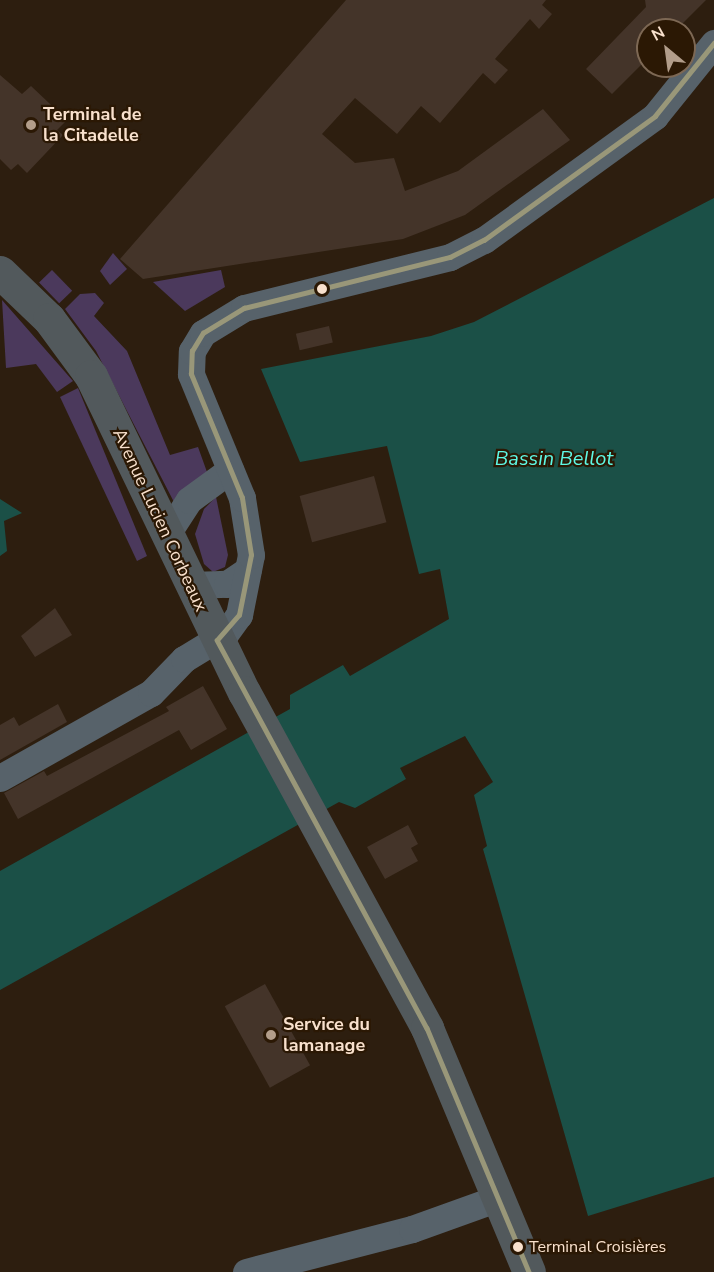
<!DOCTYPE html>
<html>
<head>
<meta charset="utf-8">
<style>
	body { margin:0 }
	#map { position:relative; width:714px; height:1272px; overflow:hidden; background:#2d1e0f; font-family:"Nunito Sans",sans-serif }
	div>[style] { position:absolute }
	.green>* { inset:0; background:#4b395c; transform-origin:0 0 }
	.water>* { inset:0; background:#1b5047 }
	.building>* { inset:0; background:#443429; transform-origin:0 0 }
	.minor>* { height:27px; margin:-13.5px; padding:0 13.5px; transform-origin:13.5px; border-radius:13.5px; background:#57626a }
	.secondary>* { height:33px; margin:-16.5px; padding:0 16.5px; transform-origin:16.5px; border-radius:16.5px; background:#52595c }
	.bus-1>* { height:4.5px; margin:-2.25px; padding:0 2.25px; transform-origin:2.25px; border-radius:2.25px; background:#999779 }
	.dots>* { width:16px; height:16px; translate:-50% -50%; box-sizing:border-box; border:3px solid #2b1804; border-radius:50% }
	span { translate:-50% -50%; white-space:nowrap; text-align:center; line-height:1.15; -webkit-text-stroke:4.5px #2b1804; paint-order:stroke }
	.bus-label { font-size:16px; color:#f9e1cd }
	.left { translate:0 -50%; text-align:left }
	.poi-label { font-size:18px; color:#f9e1cd; font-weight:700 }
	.street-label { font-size:18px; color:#f9e1cd }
	.water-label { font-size:20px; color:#5ef9e6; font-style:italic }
	.north { position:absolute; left:636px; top:18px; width:60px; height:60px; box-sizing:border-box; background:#2b1804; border:2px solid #7d6854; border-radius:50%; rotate:331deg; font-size:16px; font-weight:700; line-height:24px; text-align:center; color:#f9e1cd }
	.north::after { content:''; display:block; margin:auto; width:21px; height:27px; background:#b29d8a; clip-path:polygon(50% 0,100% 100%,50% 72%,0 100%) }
</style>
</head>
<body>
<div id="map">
	<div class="green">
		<i style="clip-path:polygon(113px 253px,127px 269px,110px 285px,100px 271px)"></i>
		<i style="left:52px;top:270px;width:29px;height:18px;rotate:46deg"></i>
		<i style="clip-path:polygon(221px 270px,225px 287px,185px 311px,153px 282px)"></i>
		<i style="clip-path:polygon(95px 293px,104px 303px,94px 316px,127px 351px,170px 455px,198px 447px,207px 472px,176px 506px,96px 351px,65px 309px,80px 294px)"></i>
		<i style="clip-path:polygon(2px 300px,73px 381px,57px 392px,36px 364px,6px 368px)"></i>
		<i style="clip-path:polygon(78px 388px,147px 556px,137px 561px,60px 397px)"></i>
		<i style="clip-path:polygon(216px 497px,228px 555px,225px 567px,213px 572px,204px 564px,195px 534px,204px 509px)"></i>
	</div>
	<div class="water">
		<i style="clip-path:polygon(714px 198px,714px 1177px,588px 1216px,483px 849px,487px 846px,474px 795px,493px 782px,465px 736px,400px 768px,406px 779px,355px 808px,339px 802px,0 990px,0 871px,290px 709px,290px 695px,343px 665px,350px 676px,449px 619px,440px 569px,419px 574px,387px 446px,300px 462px,261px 369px,431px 336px,474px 322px)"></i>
		<i style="clip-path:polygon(0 499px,22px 513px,4px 521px,7px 551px,0 556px)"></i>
	</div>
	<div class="building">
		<i style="clip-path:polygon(346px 0,546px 0,542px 5px,552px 14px,539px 29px,530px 19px,495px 59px,508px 70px,495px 84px,483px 73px,440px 123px,421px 106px,397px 134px,355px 98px,322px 134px,355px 163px,394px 158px,405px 191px,458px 171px,543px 109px,570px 140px,465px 215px,403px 239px,143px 279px,120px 259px)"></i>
		<i style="clip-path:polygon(645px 0,706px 0,676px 30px,648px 30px,648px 58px,612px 94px,586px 69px,646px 7px)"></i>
		<i style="clip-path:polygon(0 75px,22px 94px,31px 86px,67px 120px,57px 130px,63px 135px,27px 173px,18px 164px,11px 170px,0 159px)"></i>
		<i style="left:329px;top:326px;width:17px;height:34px;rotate:77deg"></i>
		<i style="left:374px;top:476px;width:48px;height:77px;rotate:75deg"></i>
		<i style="clip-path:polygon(55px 608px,72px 635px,35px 657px,21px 636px)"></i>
		<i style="clip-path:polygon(203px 686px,227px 729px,191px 750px,179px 730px,18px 819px,4px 793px,44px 771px,47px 776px,169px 711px,166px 707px)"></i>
		<i style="clip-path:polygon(58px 704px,67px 722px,0 760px,0 725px,14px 717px,19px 726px)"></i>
		<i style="clip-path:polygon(408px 825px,418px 844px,411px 848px,418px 861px,385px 879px,367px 847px)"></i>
		<i style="left:265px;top:984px;width:93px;height:46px;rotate:61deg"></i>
	</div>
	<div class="minor">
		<i style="left:167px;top:534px;width:40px;rotate:-57.1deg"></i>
		<i style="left:189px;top:500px;width:51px;rotate:-36.2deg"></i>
		<i style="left:192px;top:585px;width:35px;rotate:-2deg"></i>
		<i style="left:227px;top:584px;width:25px;rotate:-34deg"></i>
		<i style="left:0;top:778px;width:173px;rotate:-29.4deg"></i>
		<i style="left:151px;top:693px;width:47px;rotate:-45.9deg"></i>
		<i style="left:184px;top:659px;width:48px;rotate:-31.4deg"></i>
		<i style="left:225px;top:634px;width:24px;rotate:-54deg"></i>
		<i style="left:239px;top:615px;width:61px;rotate:-78.7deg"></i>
		<i style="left:251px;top:555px;width:58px;rotate:-99deg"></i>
		<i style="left:242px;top:498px;width:134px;rotate:-112.4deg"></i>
		<i style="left:191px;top:374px;width:23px;rotate:-88deg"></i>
		<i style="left:192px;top:351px;width:21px;rotate:-59deg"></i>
		<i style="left:203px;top:333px;width:48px;rotate:-31.4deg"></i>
		<i style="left:244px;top:308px;width:212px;rotate:-13.9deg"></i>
		<i style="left:450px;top:257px;width:38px;rotate:-27deg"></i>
		<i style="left:484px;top:240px;width:211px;rotate:-35.9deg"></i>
		<i style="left:655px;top:116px;width:94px;rotate:-51.1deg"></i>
		<i style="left:246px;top:1272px;width:171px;rotate:-14.5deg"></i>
		<i style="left:412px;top:1229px;width:91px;rotate:-19.8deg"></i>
	</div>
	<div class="secondary">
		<i style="left:0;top:272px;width:68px;rotate:43.8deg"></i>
		<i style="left:49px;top:319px;width:71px;rotate:53.6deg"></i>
		<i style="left:91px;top:376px;width:351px;rotate:64.2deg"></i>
		<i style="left:244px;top:692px;width:383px;rotate:61.4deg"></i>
		<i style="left:427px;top:1028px;width:264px;rotate:67.3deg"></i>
	</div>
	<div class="bus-1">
		<i style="left:217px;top:640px;width:33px;rotate:-49deg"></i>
		<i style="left:239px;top:615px;width:61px;rotate:-78.7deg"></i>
		<i style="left:251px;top:555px;width:58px;rotate:-99deg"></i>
		<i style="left:242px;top:498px;width:134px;rotate:-112.4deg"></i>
		<i style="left:191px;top:374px;width:23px;rotate:-88deg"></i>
		<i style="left:192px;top:351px;width:21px;rotate:-59deg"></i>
		<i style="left:203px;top:333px;width:48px;rotate:-31.4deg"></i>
		<i style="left:244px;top:308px;width:212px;rotate:-13.9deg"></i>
		<i style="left:450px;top:257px;width:38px;rotate:-27deg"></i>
		<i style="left:484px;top:240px;width:211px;rotate:-35.9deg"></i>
		<i style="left:655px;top:116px;width:94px;rotate:-51.1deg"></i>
		<i style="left:217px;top:640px;width:441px;rotate:61.6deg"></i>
		<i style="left:427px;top:1028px;width:264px;rotate:67.3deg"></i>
	</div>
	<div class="dots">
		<i style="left:31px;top:125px;background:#b29d8a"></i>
		<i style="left:322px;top:289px;background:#f9e1cd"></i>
		<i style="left:271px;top:1035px;background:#b29d8a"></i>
		<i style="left:518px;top:1247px;background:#f9e1cd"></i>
	</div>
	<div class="bus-label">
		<span class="left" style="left:529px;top:1247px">Terminal Croisières</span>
	</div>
	<div class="poi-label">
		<span class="left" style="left:43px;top:125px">Terminal de<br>la Citadelle</span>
		<span class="left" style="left:283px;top:1035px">Service du<br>lamanage</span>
	</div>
	<div class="street-label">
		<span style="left:160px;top:520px;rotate:65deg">Avenue Lucien Corbeaux</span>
	</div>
	<div class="water-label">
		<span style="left:554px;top:458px">Bassin Bellot</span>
	</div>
	<div class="north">N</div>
</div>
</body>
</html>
